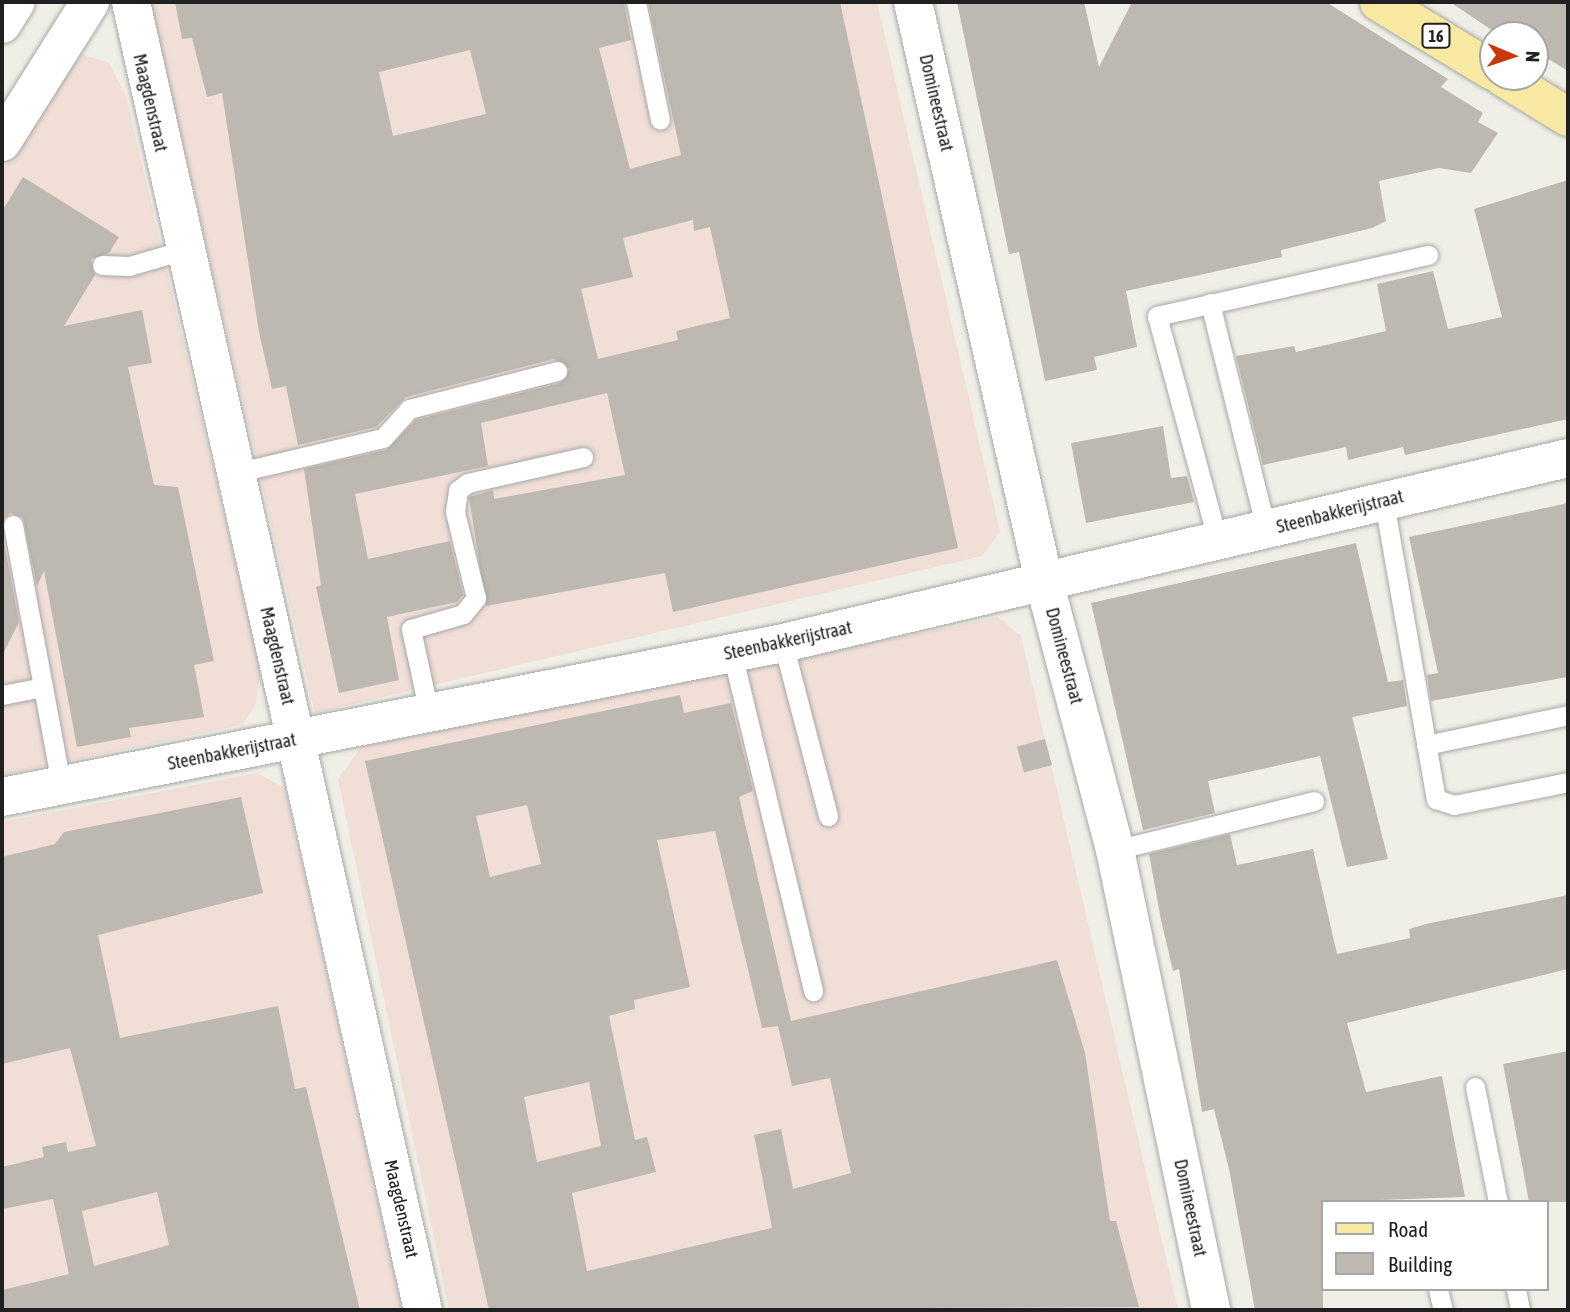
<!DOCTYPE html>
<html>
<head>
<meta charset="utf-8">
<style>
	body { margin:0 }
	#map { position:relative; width:1570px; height:1312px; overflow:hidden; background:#f0efe7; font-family:"Asap Condensed",sans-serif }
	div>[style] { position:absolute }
	.commercial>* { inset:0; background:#f0ded7 }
	.building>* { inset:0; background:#bdb9b0; transform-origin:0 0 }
	.roads { filter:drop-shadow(0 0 2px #a7a7a7) drop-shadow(0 0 2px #a7a7a7) }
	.service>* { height:19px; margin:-9.5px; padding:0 9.5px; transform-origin:9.5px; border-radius:9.5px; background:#fff }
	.minor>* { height:38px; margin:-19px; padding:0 19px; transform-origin:19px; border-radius:19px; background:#fff }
	.tertiary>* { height:38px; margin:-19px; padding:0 19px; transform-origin:19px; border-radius:19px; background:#fff }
	.primary>* { height:38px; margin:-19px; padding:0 19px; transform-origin:19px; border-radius:19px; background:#f9eaa3 }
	span { translate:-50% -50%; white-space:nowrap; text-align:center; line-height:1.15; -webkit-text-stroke:5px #fff; paint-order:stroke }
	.shield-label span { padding:2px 5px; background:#fff; border:2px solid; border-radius:5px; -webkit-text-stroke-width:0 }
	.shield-label { font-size:16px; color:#202020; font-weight:700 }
	.street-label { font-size:18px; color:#202020 }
	.frame { position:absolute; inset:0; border:4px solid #202020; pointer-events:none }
	.legend { position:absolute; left:1321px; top:1200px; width:228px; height:91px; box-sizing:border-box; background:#fff; border:2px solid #a6a6a6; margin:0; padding:9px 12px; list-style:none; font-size:21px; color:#202020 }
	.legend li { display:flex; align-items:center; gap:14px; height:35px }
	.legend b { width:35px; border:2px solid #a6a6a6 }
	.north { position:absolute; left:1479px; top:21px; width:70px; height:70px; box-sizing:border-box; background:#fff; border:2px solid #a6a6a6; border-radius:50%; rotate:92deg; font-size:19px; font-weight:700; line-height:28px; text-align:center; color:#202020 }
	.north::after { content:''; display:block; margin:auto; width:24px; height:32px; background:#c93907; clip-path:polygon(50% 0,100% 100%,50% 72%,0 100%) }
</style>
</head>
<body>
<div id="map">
	<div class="commercial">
		<i style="clip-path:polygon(150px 2px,877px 2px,1000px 532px,982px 556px,315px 713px)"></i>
		<i style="clip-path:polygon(81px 54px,109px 63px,126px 96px,261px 673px,255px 707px,242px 725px,2px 775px,2px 169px)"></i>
		<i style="clip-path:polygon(998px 617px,1021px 636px,1178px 1310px,449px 1310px,338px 779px,361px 747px)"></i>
		<i style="clip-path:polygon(257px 773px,285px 788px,402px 1310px,2px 1310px,2px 822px)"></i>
	</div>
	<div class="building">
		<i style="clip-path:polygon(evenodd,175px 2px,624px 2px,631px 40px,599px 48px,630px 169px,681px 155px,648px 2px,840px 2px,958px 548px,673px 612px,665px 573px,486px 606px,469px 497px,493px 490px,494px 499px,625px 475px,607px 393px,481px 423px,488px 466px,355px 494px,368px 559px,450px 541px,463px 595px,457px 602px,387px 617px,399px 680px,339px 693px,316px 587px,321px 585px,304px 469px,386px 450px,416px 420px,560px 383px,569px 369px,554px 359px,406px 397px,376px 427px,298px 445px,286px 386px,272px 389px,259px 332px,222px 93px,207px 97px,192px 38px,182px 39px,175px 2px,470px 50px,486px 114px,393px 136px,379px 72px,470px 50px,175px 2px,693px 220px,694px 231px,710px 227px,730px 318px,676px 331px,678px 340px,598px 359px,581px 289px,633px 277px,623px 238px,693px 220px)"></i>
		<i style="clip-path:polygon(957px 2px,1084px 2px,1099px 67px,1132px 2px,1326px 2px,1448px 79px,1441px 87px,1483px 113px,1478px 122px,1498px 133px,1471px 173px,1439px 168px,1379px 181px,1386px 221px,1372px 228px,1281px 250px,1282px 257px,1126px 291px,1137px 347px,1094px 357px,1097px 370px,1045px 381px,1019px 252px,1009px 254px)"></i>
		<i style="clip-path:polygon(1450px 2px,1568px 2px,1568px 71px,1535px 51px,1535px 35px,1499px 35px)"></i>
		<i style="clip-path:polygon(23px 177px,119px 237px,109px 253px,91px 259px,95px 275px,64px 326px,142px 310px,152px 363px,128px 367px,154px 485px,178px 487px,214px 661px,194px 665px,204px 717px,129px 728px,131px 737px,77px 747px,44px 571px,37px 586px,23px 518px,11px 513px,2px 520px,2px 211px)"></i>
		<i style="clip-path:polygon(1568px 180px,1568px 419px,1405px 455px,1403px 447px,1348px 460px,1346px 447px,1263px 465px,1236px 356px,1294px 346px,1296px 352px,1386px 331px,1377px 284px,1433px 271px,1448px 329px,1502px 317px,1474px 209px)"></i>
		<i style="clip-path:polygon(1163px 426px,1171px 478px,1187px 476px,1194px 502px,1086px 523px,1071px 443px)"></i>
		<i style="clip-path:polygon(1568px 503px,1568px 677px,1431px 701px,1427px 675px,1438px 673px,1409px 537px)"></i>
		<i style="clip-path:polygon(2px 532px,19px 622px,2px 656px)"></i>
		<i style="clip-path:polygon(1356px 543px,1388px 682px,1403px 680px,1407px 706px,1352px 717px,1388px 859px,1347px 867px,1320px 756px,1208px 781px,1215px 813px,1143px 830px,1091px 603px)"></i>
		<i style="clip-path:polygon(evenodd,680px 695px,684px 713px,731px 703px,753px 791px,739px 797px,791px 1021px,1057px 960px,1085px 1053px,1110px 1221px,1116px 1221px,1139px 1307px,489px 1310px,365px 761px,680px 695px,527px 805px,541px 864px,490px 877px,476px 816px,527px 805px,680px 695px,715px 831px,762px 1028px,778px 1026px,792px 1086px,830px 1078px,851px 1173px,793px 1189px,781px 1129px,754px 1135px,772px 1228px,587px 1271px,572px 1193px,656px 1172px,647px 1137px,635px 1140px,609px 1016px,635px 1009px,634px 1000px,690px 987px,657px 840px,715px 831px,680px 695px,589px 1082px,601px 1146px,537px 1162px,524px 1097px,589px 1082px)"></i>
		<i style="left:1045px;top:739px;width:27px;height:29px;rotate:75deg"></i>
		<i style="clip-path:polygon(evenodd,241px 797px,263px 893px,98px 935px,120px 1038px,278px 1006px,295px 1089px,306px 1087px,360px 1310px,2px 1310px,2px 1290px,69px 1274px,53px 1199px,2px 1209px,2px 1167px,44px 1157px,42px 1147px,66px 1142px,68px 1152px,96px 1146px,70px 1048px,2px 1064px,2px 857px,55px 844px,64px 832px,241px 797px,157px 1192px,169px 1245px,94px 1266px,82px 1211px,157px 1192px)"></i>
		<i style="clip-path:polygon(1230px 834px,1237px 865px,1313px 849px,1337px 954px,1410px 938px,1409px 929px,1426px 924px,1568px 895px,1568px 969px,1347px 1023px,1366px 1092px,1442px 1076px,1465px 1197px,1323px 1202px,1323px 1310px,1255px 1310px,1229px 1169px,1214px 1109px,1202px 1112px,1179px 969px,1173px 971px,1161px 920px,1149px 854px)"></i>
		<i style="clip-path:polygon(1568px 1051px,1568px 1202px,1529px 1202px,1503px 1064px)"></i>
	</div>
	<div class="roads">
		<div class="service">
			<i style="left:636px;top:2px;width:120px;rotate:78.5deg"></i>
			<i style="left:102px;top:265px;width:27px;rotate:2deg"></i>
			<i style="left:129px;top:266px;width:57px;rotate:-16.2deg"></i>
			<i style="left:1210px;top:303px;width:234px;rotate:76.1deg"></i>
			<i style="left:235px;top:473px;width:152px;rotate:-13.3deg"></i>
			<i style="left:383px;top:438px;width:39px;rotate:-48deg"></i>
			<i style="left:409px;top:409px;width:153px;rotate:-14.4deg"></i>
			<i style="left:1384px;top:502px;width:302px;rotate:80.1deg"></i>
			<i style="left:1436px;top:799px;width:19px;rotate:18deg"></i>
			<i style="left:1454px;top:805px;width:116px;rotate:-11.4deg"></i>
			<i style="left:13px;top:525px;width:264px;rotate:79.5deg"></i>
			<i style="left:1218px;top:542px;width:234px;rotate:-105.1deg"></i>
			<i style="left:1157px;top:316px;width:278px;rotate:-12.7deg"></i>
			<i style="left:783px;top:643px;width:179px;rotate:75.4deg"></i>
			<i style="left:732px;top:653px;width:348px;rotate:76.5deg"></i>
			<i style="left:2px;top:695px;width:42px;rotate:-11deg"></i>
			<i style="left:429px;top:713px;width:86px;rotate:-102.1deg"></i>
			<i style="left:411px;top:629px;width:54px;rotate:-16.1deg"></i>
			<i style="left:463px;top:614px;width:21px;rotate:-51deg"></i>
			<i style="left:476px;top:598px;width:89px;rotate:-103.7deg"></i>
			<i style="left:455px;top:512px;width:22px;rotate:-82deg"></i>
			<i style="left:458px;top:490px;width:12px;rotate:-35deg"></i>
			<i style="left:468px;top:483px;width:118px;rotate:-12.7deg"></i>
			<i style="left:1426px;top:745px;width:145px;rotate:-11.9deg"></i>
			<i style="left:1115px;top:850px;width:205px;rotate:-13.8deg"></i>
			<i style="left:1475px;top:1087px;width:117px;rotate:78.7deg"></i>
			<i style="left:1438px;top:1289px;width:22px;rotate:77deg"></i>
			<i style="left:1516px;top:1289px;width:21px;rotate:79deg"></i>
		</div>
		<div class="minor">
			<i style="left:2px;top:797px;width:796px;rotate:-11.15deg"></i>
			<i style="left:783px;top:643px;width:807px;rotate:-13.26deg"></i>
		</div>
		<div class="tertiary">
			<i style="left:131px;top:2px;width:1340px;rotate:77.42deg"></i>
			<i style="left:913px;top:2px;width:594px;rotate:77.25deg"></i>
			<i style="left:1044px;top:581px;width:278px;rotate:75.2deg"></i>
			<i style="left:1115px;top:850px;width:470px;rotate:78.2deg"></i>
			<i style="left:2px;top:24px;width:26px;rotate:-58deg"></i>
			<i style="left:2px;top:142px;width:165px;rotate:-57.8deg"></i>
		</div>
		<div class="primary">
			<i style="left:1379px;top:2px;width:133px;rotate:31.2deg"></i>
			<i style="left:1503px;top:77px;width:76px;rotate:31.6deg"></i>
		</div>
	</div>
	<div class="shield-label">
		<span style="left:1436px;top:36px">16</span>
	</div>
	<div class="street-label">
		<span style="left:150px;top:103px;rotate:77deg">Maagdenstraat</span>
		<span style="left:936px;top:103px;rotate:77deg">Domineestraat</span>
		<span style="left:1340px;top:512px;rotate:-14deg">Steenbakkerijstraat</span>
		<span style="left:788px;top:641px;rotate:-12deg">Steenbakkerijstraat</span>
		<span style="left:277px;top:656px;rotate:77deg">Maagdenstraat</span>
		<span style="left:1064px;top:656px;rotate:75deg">Domineestraat</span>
		<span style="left:232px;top:752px;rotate:-11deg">Steenbakkerijstraat</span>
		<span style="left:1190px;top:1208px;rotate:78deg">Domineestraat</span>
		<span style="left:401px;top:1209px;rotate:77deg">Maagdenstraat</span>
	</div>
	<div class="frame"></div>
	<ul class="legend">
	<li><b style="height:9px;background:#f9eaa3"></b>Road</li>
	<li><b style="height:19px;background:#bdb9b0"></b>Building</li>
	</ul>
	<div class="north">N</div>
</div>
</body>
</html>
